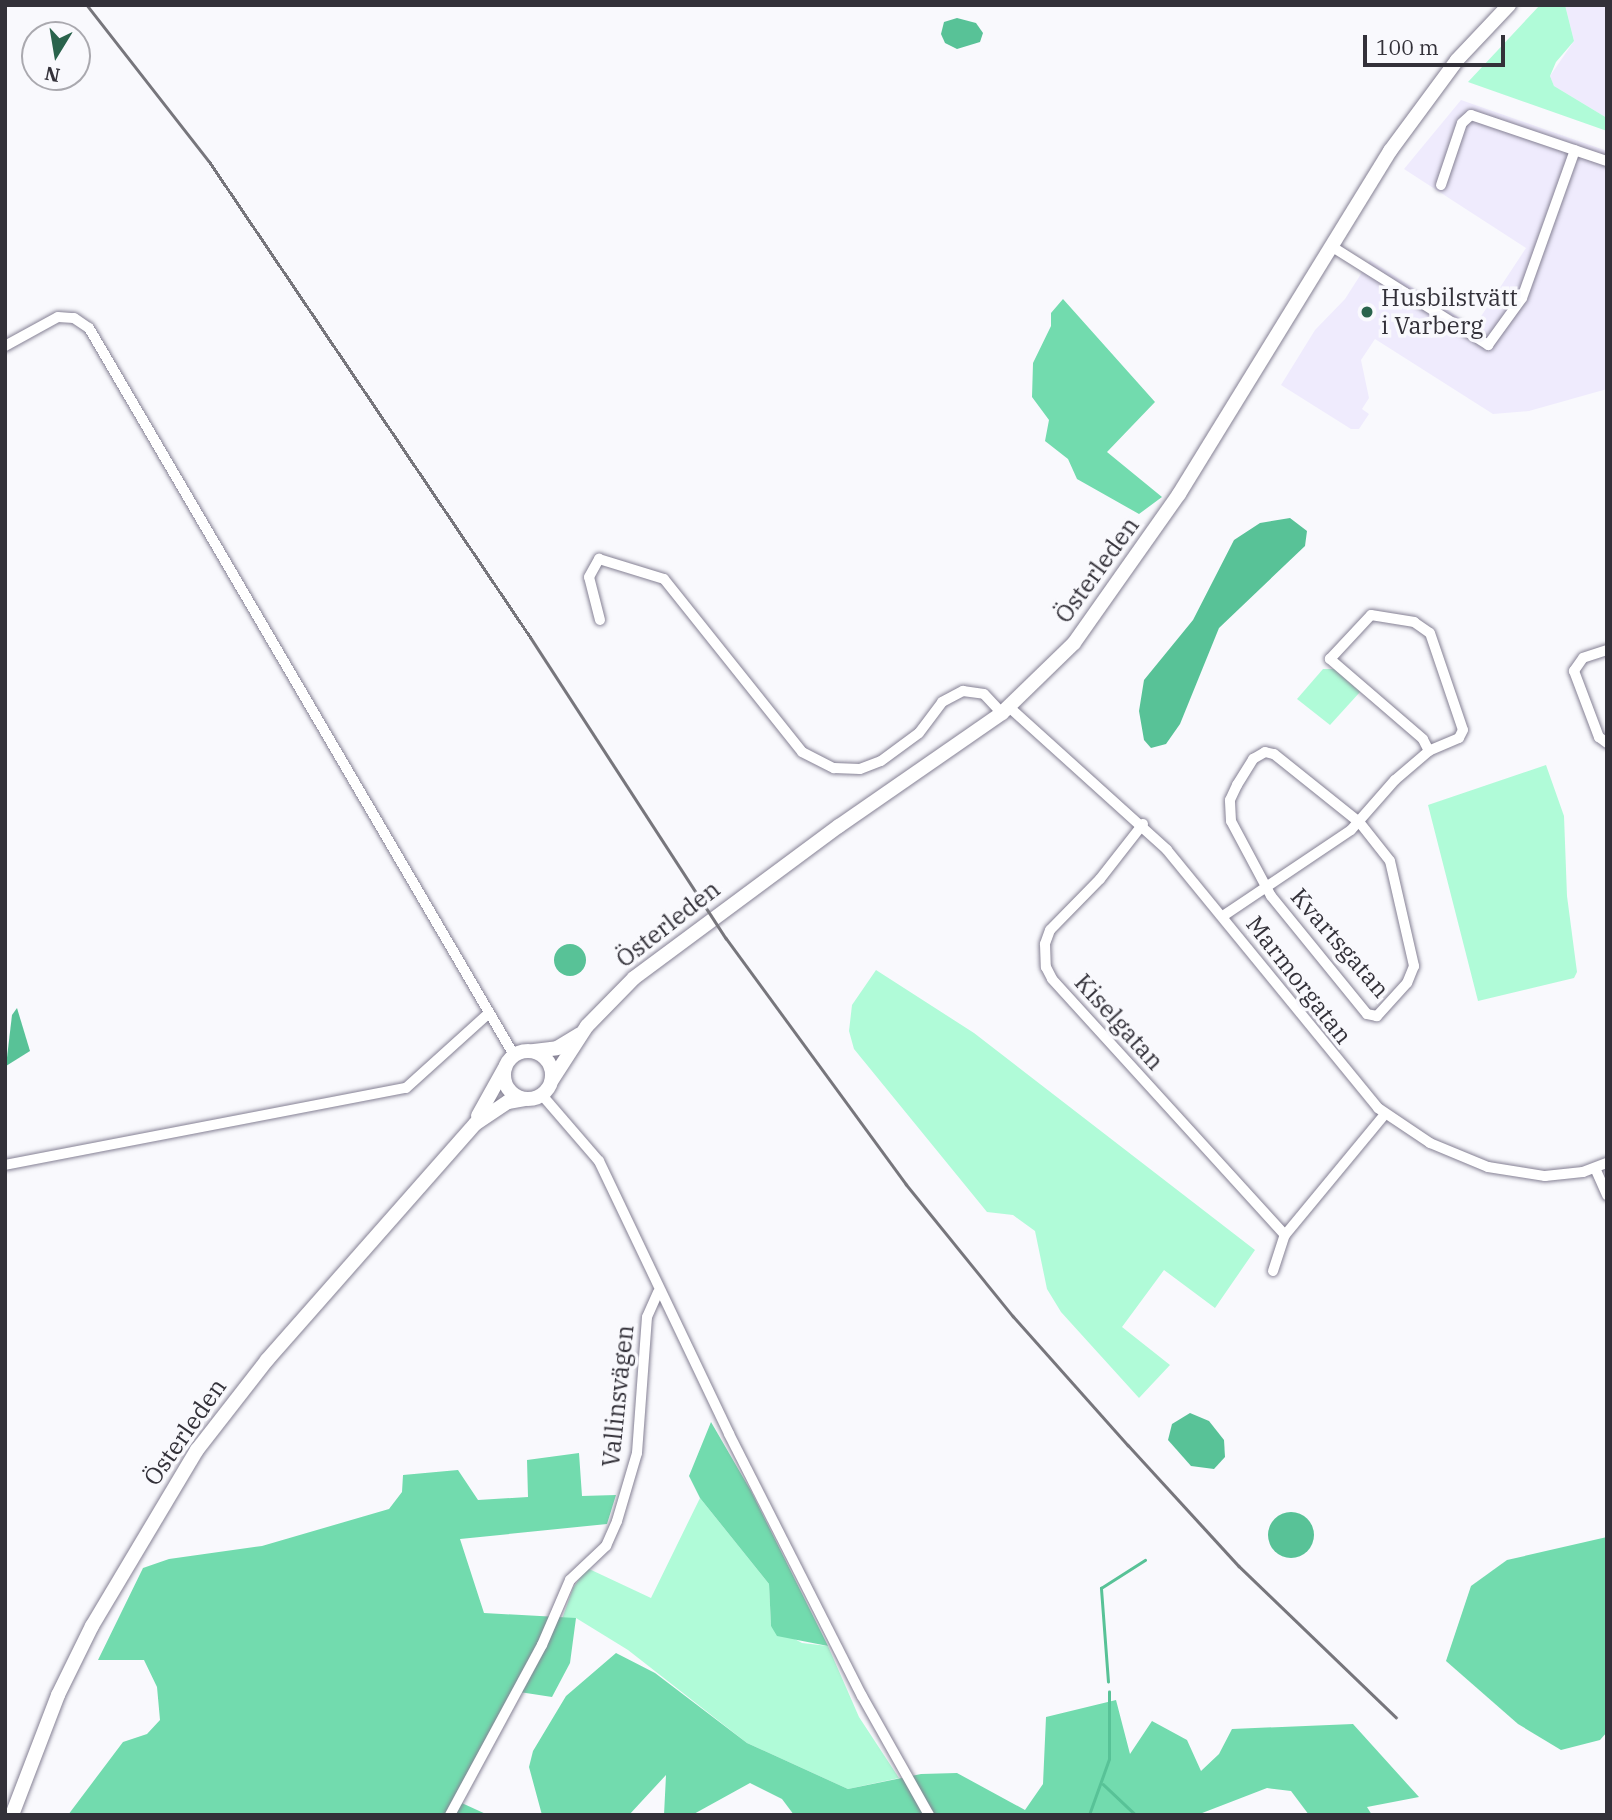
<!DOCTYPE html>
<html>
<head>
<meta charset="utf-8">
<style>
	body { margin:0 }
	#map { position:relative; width:1612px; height:1820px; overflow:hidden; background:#f9f9fd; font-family:"IBM Plex Serif",serif }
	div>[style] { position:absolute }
	.built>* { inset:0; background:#efebfd }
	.green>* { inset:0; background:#b0fbd8 }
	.forest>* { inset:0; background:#72dbae }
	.water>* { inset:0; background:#58c297 }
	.round { border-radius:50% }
	.stream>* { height:2.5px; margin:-1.25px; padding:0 1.25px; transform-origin:1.25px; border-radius:1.25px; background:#58c297 }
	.roads { filter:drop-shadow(0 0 2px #858194) drop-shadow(0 0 2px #858194) }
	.street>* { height:10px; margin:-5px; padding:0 5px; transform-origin:5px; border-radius:5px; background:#fff }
	.secondary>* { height:14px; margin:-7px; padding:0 7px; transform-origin:7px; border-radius:7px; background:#fff }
	.secondary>.ring { margin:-7px; padding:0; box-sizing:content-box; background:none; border:14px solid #fff; border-radius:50% }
	.rail>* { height:2.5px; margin:-1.25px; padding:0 1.25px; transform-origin:1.25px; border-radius:1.25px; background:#77767c }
	.dots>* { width:19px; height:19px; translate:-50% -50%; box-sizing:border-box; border:4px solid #f9f9fd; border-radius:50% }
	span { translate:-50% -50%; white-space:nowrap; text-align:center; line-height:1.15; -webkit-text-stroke:7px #f9f9fd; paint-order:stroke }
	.poi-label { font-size:24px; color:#333139 }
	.left { translate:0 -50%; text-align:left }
	.street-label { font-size:24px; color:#333139 }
	.frame { position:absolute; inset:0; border:7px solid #333139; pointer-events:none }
	.north { position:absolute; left:21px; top:21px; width:70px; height:70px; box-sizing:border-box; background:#f9f9fd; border:2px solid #aaa9af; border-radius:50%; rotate:191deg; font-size:19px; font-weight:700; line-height:28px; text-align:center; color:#333139 }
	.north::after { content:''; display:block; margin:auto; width:24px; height:32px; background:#2a634c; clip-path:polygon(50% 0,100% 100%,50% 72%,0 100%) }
	.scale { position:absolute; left:1363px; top:35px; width:142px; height:32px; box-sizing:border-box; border:4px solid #333139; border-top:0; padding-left:9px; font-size:21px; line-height:24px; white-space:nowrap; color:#333139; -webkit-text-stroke:5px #f9f9fd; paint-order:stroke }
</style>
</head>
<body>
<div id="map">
	<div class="built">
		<i style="clip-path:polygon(1565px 5px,1607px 5px,1607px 118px,1554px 86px,1550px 76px,1574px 41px)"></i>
		<i style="clip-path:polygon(1461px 100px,1607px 151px,1607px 389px,1529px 411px,1493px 414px,1375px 339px,1361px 360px,1369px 398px,1362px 409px,1369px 414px,1359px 429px,1351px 429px,1281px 385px,1315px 330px,1345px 299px,1370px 260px,1474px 327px,1526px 248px,1404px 169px)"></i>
	</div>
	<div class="green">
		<i style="clip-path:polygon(1540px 5px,1565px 5px,1574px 41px,1556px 62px,1550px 76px,1554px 86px,1607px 118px,1607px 131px,1468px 82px)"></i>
		<i style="clip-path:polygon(1323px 669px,1334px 669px,1360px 692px,1330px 725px,1297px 699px)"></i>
		<i style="clip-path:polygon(1546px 765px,1564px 816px,1567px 896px,1577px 972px,1574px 978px,1478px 1001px,1428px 805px)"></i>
		<i style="clip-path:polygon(876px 970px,974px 1033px,1255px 1250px,1215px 1308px,1164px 1270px,1122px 1327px,1170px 1365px,1139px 1398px,1061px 1312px,1047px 1289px,1035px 1231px,1013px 1215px,987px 1212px,854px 1049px,849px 1031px,852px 1005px)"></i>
		<i style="clip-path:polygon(700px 1498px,769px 1584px,771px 1626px,802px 1643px,828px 1646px,859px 1717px,899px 1778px,848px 1789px,747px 1743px,628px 1650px,576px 1618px,562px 1619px,573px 1588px,587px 1568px,651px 1598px)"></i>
	</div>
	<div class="forest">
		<i style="clip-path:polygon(1063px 299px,1155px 402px,1107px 452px,1162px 497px,1139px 514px,1077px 479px,1068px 459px,1045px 441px,1049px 420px,1032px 397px,1033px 363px,1051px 326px,1051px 313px)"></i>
		<i style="clip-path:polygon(711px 1422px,751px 1491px,828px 1646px,777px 1636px,771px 1626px,769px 1584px,700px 1498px,689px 1476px)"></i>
		<i style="clip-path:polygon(579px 1453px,582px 1496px,616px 1495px,607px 1524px,460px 1539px,484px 1613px,576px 1618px,570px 1663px,552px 1697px,513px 1691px,453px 1799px,488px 1815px,68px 1815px,123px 1742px,147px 1734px,160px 1720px,157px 1687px,144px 1660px,98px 1660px,143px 1568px,169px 1559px,262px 1546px,389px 1509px,402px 1492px,403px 1475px,458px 1470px,478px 1500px,528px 1497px,527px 1460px)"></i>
		<i style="clip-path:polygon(1607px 1537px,1607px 1732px,1600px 1740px,1561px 1750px,1518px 1724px,1446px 1661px,1471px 1586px,1507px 1560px)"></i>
		<i style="clip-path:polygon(616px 1653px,655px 1673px,747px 1743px,848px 1789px,921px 1774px,957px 1773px,1025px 1810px,1043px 1784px,1046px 1717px,1116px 1700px,1130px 1754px,1152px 1721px,1187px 1740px,1201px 1771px,1219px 1754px,1232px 1729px,1353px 1724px,1419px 1797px,1367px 1807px,1372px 1815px,1309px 1815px,1291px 1791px,1267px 1788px,1197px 1815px,794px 1815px,782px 1799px,750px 1783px,692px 1815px,664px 1815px,666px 1775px,629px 1815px,542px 1815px,529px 1767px,533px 1751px,566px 1696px)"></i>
	</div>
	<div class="water">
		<i style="clip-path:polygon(957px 18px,976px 23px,983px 33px,980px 42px,957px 49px,945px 43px,941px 34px,944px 22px)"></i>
		<i style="clip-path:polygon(1290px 518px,1307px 531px,1305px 546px,1219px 628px,1180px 724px,1166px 744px,1151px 748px,1144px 740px,1139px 711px,1144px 680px,1193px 620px,1234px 540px,1260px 523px)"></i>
		<i class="round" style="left:554px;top:944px;width:32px;height:32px"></i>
		<i style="clip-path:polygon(17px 1008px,30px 1051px,6px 1066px,12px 1015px)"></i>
		<i style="clip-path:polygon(1190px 1413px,1209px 1421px,1224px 1440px,1225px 1457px,1214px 1469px,1191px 1466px,1168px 1440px,1172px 1424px)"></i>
		<i class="round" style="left:1268px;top:1512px;width:46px;height:46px"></i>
	</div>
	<div class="stream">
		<i style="left:1108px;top:1682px;width:94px;rotate:-94.3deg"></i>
		<i style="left:1101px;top:1588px;width:52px;rotate:-32.5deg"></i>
		<i style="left:1103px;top:1784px;width:45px;rotate:43.2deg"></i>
		<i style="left:1089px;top:1815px;width:59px;rotate:-70.3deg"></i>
		<i style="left:1109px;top:1759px;width:67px;rotate:-90deg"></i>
	</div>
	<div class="roads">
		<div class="street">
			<i style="left:1441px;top:185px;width:65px;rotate:-71.3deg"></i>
			<i style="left:1462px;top:123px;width:12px;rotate:-42deg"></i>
			<i style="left:1471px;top:115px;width:144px;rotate:18.7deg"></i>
			<i style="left:1331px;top:246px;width:186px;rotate:32.2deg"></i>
			<i style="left:1488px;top:345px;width:58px;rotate:-54.1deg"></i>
			<i style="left:1522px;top:298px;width:157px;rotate:-70.3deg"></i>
			<i style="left:5px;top:346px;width:60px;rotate:-28.7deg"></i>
			<i style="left:58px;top:317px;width:16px;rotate:4deg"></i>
			<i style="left:74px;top:318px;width:18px;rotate:34deg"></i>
			<i style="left:89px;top:328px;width:842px;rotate:59.69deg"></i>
			<i style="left:600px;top:620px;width:44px;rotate:-104.3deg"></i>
			<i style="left:589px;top:577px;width:21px;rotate:-61deg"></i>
			<i style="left:599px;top:559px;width:68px;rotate:17.1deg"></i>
			<i style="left:664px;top:579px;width:221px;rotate:51.4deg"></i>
			<i style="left:802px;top:752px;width:36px;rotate:27deg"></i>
			<i style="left:834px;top:768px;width:26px;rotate:2deg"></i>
			<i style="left:860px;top:769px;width:22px;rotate:-21deg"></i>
			<i style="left:881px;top:761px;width:47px;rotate:-36.4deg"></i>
			<i style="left:919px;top:733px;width:39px;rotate:-53deg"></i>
			<i style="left:942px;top:702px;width:24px;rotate:-28deg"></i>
			<i style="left:963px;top:691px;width:21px;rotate:8deg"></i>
			<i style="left:984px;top:694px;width:26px;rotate:47deg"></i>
			<i style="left:1607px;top:650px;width:25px;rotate:162deg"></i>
			<i style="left:1583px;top:658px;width:16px;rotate:125deg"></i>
			<i style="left:1574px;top:671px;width:71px;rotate:69.3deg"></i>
			<i style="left:1599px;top:737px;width:10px;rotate:37deg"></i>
			<i style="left:1009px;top:707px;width:213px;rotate:42.1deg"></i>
			<i style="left:1167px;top:850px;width:333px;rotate:50.7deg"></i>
			<i style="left:1378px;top:1108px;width:63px;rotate:33.9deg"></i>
			<i style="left:1430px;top:1143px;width:63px;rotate:22.5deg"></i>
			<i style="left:1488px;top:1167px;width:58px;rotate:9deg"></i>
			<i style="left:1545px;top:1176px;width:38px;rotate:-6deg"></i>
			<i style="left:1583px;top:1172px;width:26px;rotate:-21deg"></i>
			<i style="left:1265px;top:752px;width:9px;rotate:13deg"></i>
			<i style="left:1274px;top:754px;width:110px;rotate:38.7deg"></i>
			<i style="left:1360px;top:823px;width:48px;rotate:51.7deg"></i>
			<i style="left:1390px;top:861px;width:108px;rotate:77.1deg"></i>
			<i style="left:1414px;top:966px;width:18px;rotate:112deg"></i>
			<i style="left:1407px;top:983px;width:45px;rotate:132.3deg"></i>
			<i style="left:1377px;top:1016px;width:10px;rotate:-169deg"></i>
			<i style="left:1367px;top:1014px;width:152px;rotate:-129.1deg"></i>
			<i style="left:1271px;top:896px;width:85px;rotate:-118.1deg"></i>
			<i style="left:1231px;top:821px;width:21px;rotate:-93deg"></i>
			<i style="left:1230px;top:800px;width:17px;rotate:-65deg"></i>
			<i style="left:1237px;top:785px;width:31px;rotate:-58deg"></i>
			<i style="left:1253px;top:759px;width:14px;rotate:-30deg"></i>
			<i style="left:1143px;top:824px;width:70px;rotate:128deg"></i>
			<i style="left:1100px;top:879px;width:71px;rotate:134.4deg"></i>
			<i style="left:1050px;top:930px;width:15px;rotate:110deg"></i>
			<i style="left:1045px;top:944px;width:23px;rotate:88deg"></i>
			<i style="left:1046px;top:967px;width:13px;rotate:63deg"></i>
			<i style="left:1052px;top:979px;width:346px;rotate:47.7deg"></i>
			<i style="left:1223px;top:916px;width:154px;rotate:-33.9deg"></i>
			<i style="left:1351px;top:830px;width:67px;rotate:-48.7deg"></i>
			<i style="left:1395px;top:780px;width:45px;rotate:-40.5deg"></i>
			<i style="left:1429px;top:751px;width:13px;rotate:-117deg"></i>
			<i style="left:1423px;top:739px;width:123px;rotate:-139.3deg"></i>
			<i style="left:1330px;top:659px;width:60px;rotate:-47deg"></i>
			<i style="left:1371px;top:615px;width:44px;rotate:9.2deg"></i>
			<i style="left:1414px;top:622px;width:19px;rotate:35deg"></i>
			<i style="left:1430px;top:633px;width:102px;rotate:71.2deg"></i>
			<i style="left:1463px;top:730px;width:9px;rotate:117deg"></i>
			<i style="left:1459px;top:738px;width:33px;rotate:157deg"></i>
			<i style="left:542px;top:1095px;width:87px;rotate:49.2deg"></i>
			<i style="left:599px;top:1161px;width:302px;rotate:64.5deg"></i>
			<i style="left:729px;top:1434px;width:294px;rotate:63.1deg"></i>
			<i style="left:862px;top:1696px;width:137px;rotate:60.6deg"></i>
			<i style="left:5px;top:1165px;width:408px;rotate:-10.9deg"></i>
			<i style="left:406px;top:1088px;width:110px;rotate:-42.1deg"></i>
			<i style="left:1595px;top:1168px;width:30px;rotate:66deg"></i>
			<i style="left:1273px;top:1271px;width:38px;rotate:-72deg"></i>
			<i style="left:1285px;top:1235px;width:157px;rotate:-50.4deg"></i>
			<i style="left:450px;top:1815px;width:193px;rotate:-61.6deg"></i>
			<i style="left:542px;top:1645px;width:71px;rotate:-66.7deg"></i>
			<i style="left:570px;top:1580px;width:50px;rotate:-43.4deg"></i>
			<i style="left:606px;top:1546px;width:27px;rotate:-66deg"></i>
			<i style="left:617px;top:1521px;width:71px;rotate:-73.6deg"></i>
			<i style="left:637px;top:1453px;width:136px;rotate:-85.8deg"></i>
			<i style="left:647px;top:1317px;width:27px;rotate:-66deg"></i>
		</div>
		<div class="secondary">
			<i class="ring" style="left:504px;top:1051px;width:34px;height:34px"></i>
			<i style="left:534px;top:1051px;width:23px;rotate:-7deg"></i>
			<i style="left:557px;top:1048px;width:26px;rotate:-31deg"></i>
			<i style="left:552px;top:1080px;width:64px;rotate:-57.1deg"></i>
			<i style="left:587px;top:1026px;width:67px;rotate:-45.6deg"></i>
			<i style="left:634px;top:978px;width:255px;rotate:-36.6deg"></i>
			<i style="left:839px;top:826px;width:198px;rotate:-34.7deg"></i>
			<i style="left:1002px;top:713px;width:100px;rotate:-44.2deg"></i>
			<i style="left:1074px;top:643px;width:182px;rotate:-54.8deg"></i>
			<i style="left:1179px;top:494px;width:403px;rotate:-58.4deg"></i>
			<i style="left:1390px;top:151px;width:113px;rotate:-53.6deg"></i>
			<i style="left:1457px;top:60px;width:76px;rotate:-46.6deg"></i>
			<i style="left:478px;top:1116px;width:54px;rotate:-61deg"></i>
			<i style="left:12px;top:1815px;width:129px;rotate:-69deg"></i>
			<i style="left:58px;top:1695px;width:77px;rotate:-63.8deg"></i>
			<i style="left:92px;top:1626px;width:205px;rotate:-59.2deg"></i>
			<i style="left:197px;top:1450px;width:114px;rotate:-52.1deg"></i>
			<i style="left:267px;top:1360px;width:315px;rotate:-48.6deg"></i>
			<i style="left:475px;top:1124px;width:40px;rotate:-34deg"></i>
			<i style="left:508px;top:1102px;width:17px;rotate:-10deg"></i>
		</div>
	</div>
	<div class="rail">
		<i style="left:87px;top:5px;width:198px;rotate:52deg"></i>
		<i style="left:209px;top:161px;width:576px;rotate:55.98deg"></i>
		<i style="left:531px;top:638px;width:358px;rotate:57deg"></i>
		<i style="left:726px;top:938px;width:305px;rotate:53.8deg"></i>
		<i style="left:906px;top:1184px;width:170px;rotate:51deg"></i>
		<i style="left:1013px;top:1316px;width:173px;rotate:48.3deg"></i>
		<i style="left:1128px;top:1445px;width:164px;rotate:47.5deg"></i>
		<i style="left:1239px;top:1566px;width:218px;rotate:43.9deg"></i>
	</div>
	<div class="dots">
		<i style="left:1367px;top:312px;background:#2a634c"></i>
	</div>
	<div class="poi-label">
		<span class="left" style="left:1381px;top:312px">Husbilstvätt<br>i Varberg</span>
	</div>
	<div class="street-label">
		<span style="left:1097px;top:570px;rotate:-54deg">Österleden</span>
		<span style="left:668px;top:924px;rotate:-38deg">Österleden</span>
		<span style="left:1340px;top:943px;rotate:49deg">Kvartsgatan</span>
		<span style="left:1299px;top:980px;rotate:52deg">Marmorgatan</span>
		<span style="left:1119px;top:1022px;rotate:48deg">Kiselgatan</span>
		<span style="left:618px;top:1396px;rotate:-84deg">Vallinsvägen</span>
		<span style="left:185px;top:1432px;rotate:-55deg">Österleden</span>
	</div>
	<div class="frame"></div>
	<div class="north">N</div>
	<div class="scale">100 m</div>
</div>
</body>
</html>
